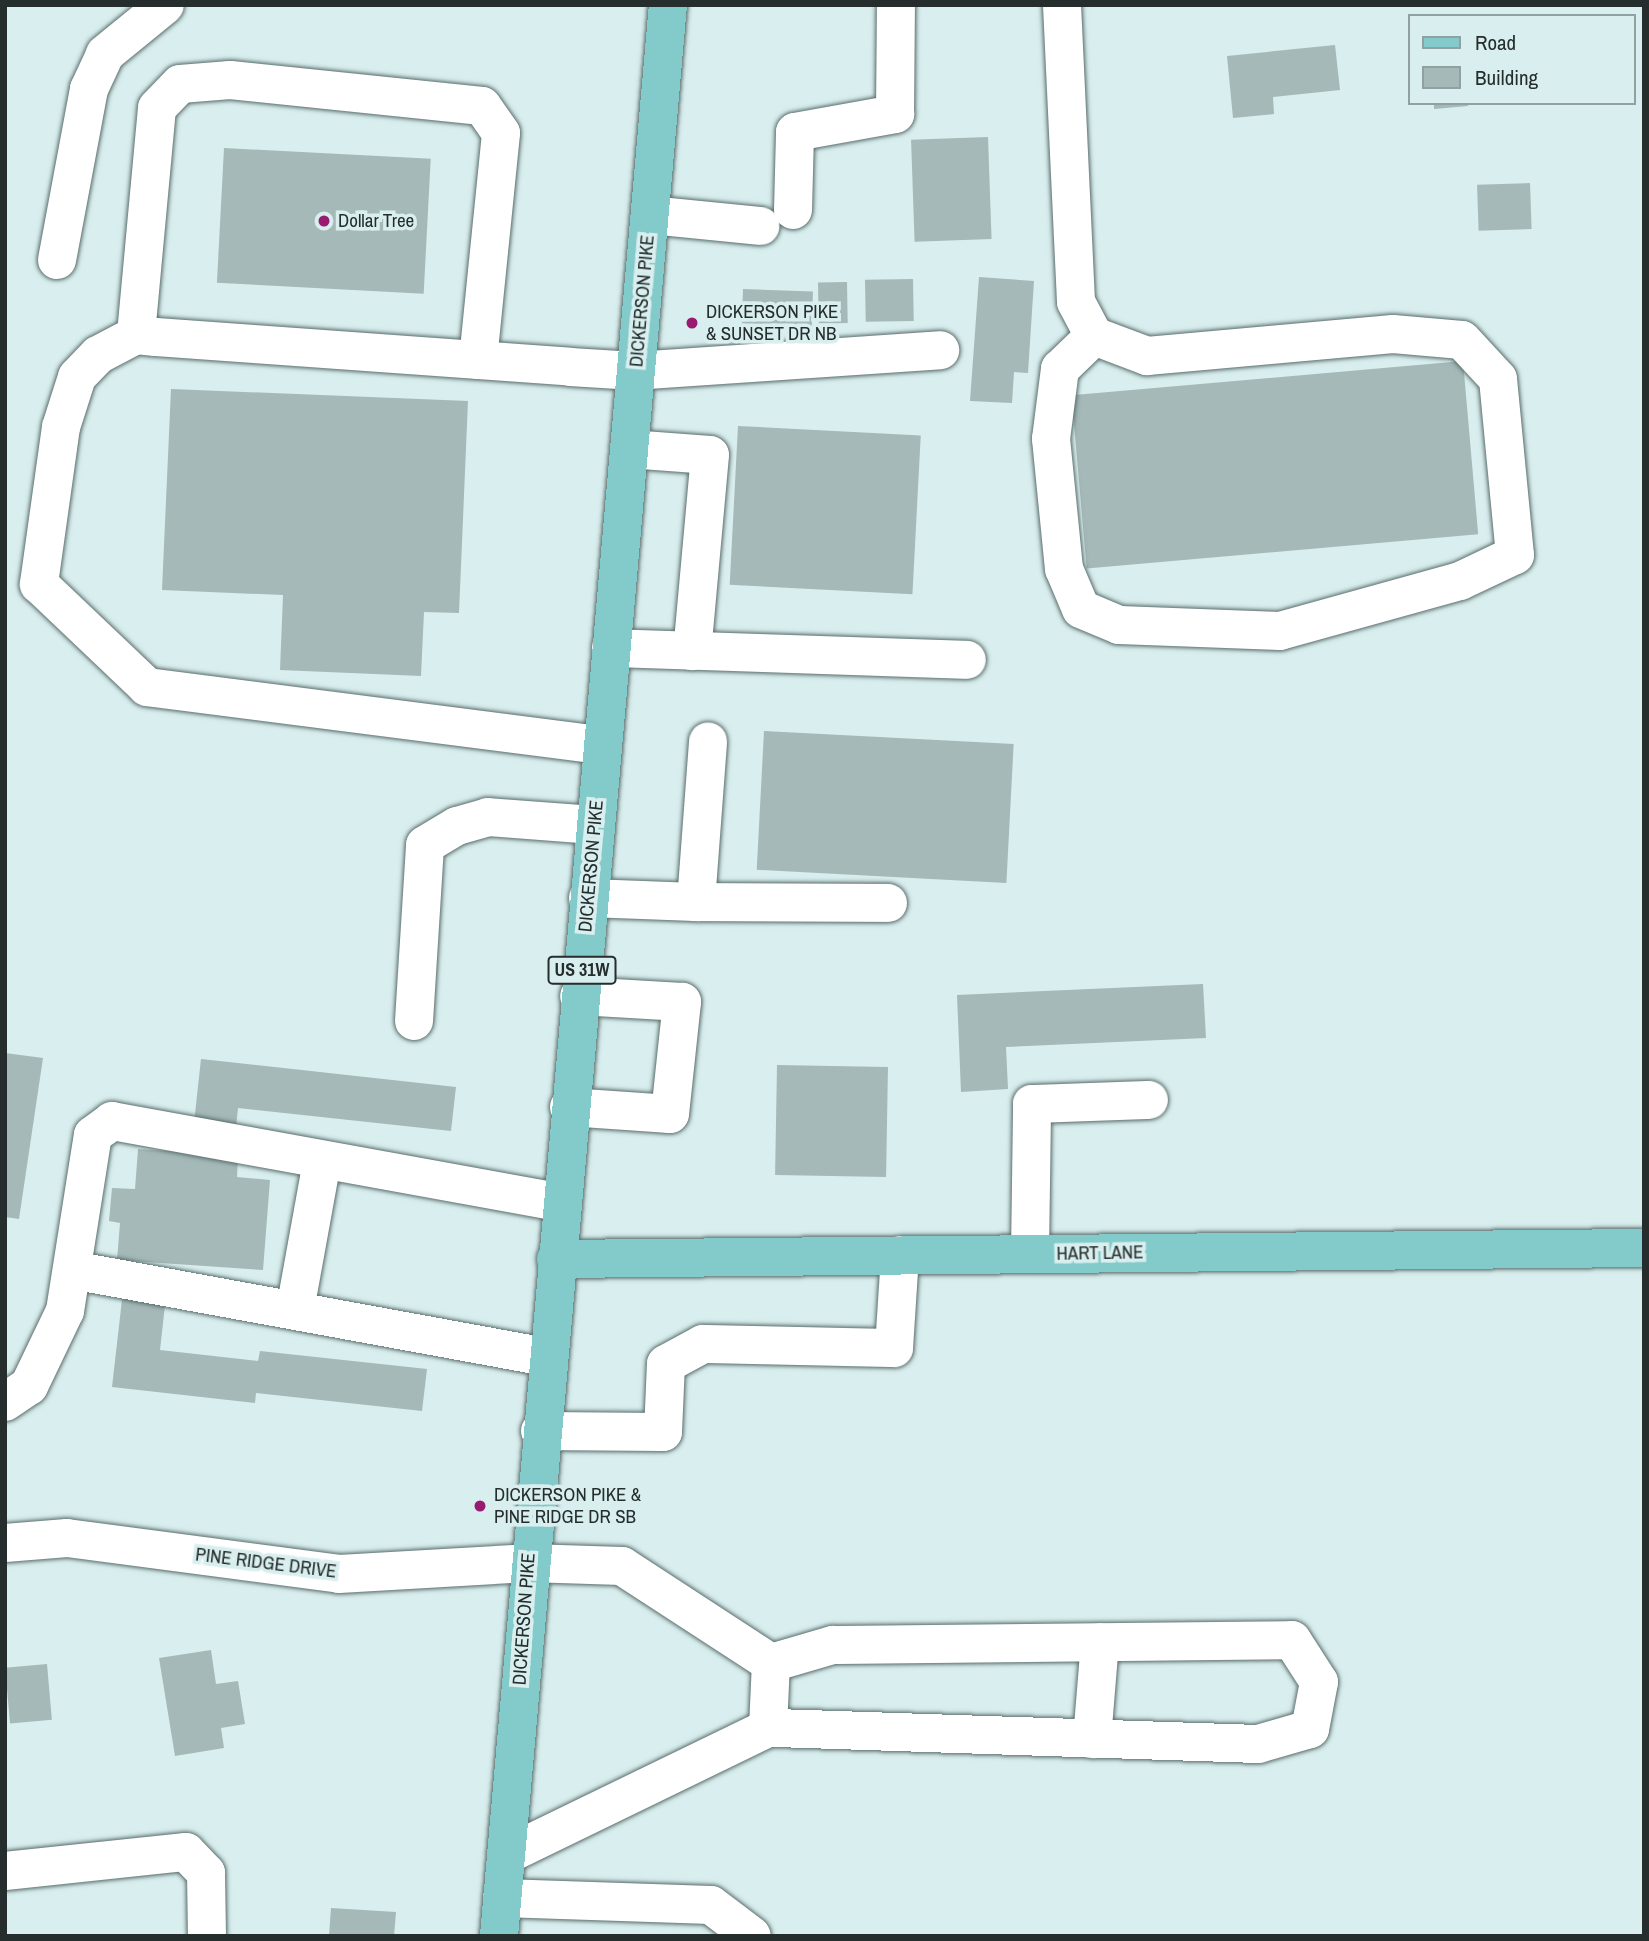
<!DOCTYPE html>
<html>
<head>
<meta charset="utf-8">
<style>
	body { margin:0 }
	#map { position:relative; width:1649px; height:1941px; overflow:hidden; background:#d9eeee; font-family:"Archivo Narrow",sans-serif }
	div>[style] { position:absolute }
	.building>* { inset:0; background:#a4b9b8; transform-origin:0 0 }
	.roads { filter:drop-shadow(0 0 2px #596d6c) drop-shadow(0 0 2px #596d6c) }
	.minor>* { height:38px; margin:-19px; padding:0 19px; transform-origin:19px; border-radius:19px; background:#fff }
	.major>* { height:38px; margin:-19px; padding:0 19px; transform-origin:19px; border-radius:19px; background:#83cbcb }
	.dots>* { width:19px; height:19px; translate:-50% -50%; box-sizing:border-box; border:4px solid #d9eeee; border-radius:50% }
	span { translate:-50% -50%; white-space:nowrap; text-align:center; line-height:1.15; -webkit-text-stroke:7px #d9eeee; paint-order:stroke }
	.shield-label span { padding:2px 5px; background:#d9eeee; border:2px solid; border-radius:5px; -webkit-text-stroke-width:0 }
	.shield-label { font-size:18px; color:#252d2d; font-weight:700 }
	.poi-label { font-size:19px; color:#252d2d }
	.left { translate:0 -50%; text-align:left }
	.street-label { font-size:19px; color:#252d2d }
	.frame { position:absolute; inset:0; border:7px solid #252d2d; pointer-events:none }
	.legend { position:absolute; left:1408px; top:14px; width:228px; height:91px; box-sizing:border-box; background:#d9eeee; border:2px solid #91a1a1; margin:0; padding:9px 12px; list-style:none; font-size:21px; color:#252d2d }
	.legend li { display:flex; align-items:center; gap:14px; height:35px }
	.legend b { width:35px; border:2px solid #91a1a1 }
</style>
</head>
<body>
<div id="map">
	<div class="building">
		<i style="clip-path:polygon(1335px 45px,1340px 90px,1273px 97px,1274px 114px,1233px 118px,1227px 56px)"></i>
		<i style="clip-path:polygon(1434px 103px,1468px 103px,1468px 106px,1434px 109px)"></i>
		<i style="left:988px;top:137px;width:102px;height:77px;rotate:88deg"></i>
		<i style="left:224px;top:148px;width:207px;height:135px;rotate:3deg"></i>
		<i style="left:1530px;top:183px;width:46px;height:53px;rotate:88deg"></i>
		<i style="clip-path:polygon(979px 277px,1034px 281px,1028px 373px,1014px 372px,1012px 403px,970px 401px)"></i>
		<i style="left:913px;top:279px;width:42px;height:48px;rotate:89deg"></i>
		<i style="left:847px;top:282px;width:41px;height:29px;rotate:89deg"></i>
		<i style="left:743px;top:289px;width:70px;height:39px;rotate:2deg"></i>
		<i style="left:1463px;top:361px;width:174px;height:393px;rotate:85deg"></i>
		<i style="clip-path:polygon(171px 389px,468px 401px,459px 613px,424px 612px,421px 676px,280px 670px,283px 595px,162px 590px)"></i>
		<i style="left:738px;top:426px;width:183px;height:159px;rotate:3deg"></i>
		<i style="left:764px;top:731px;width:250px;height:139px;rotate:3deg"></i>
		<i style="clip-path:polygon(1203px 984px,1206px 1038px,1006px 1047px,1008px 1089px,961px 1092px,957px 995px)"></i>
		<i style="clip-path:polygon(5px 1053px,43px 1058px,19px 1219px,5px 1217px)"></i>
		<i style="clip-path:polygon(201px 1059px,456px 1087px,451px 1131px,238px 1108px,236px 1128px,194px 1123px)"></i>
		<i style="left:777px;top:1065px;width:111px;height:110px;rotate:1deg"></i>
		<i style="clip-path:polygon(138px 1149px,238px 1156px,237px 1177px,270px 1180px,263px 1270px,117px 1260px,120px 1223px,109px 1221px,112px 1188px,135px 1189px)"></i>
		<i style="clip-path:polygon(123px 1291px,166px 1296px,160px 1350px,258px 1361px,260px 1351px,427px 1369px,422px 1411px,256px 1393px,255px 1403px,112px 1387px)"></i>
		<i style="clip-path:polygon(211px 1650px,216px 1684px,238px 1681px,245px 1724px,221px 1728px,224px 1748px,175px 1756px,159px 1658px)"></i>
		<i style="left:47px;top:1664px;width:56px;height:42px;rotate:85deg"></i>
		<i style="clip-path:polygon(331px 1908px,396px 1912px,394px 1936px,329px 1936px)"></i>
	</div>
	<div class="roads">
		<div class="minor">
			<i style="left:1062px;top:5px;width:297px;rotate:87.3deg"></i>
			<i style="left:1076px;top:302px;width:38px;rotate:62deg"></i>
			<i style="left:1094px;top:336px;width:57px;rotate:20.7deg"></i>
			<i style="left:1147px;top:356px;width:247px;rotate:-5.1deg"></i>
			<i style="left:1393px;top:334px;width:69px;rotate:5deg"></i>
			<i style="left:1462px;top:340px;width:53px;rotate:47.3deg"></i>
			<i style="left:1498px;top:379px;width:177px;rotate:84.5deg"></i>
			<i style="left:1515px;top:555px;width:61px;rotate:154.7deg"></i>
			<i style="left:1460px;top:581px;width:187px;rotate:164.5deg"></i>
			<i style="left:1280px;top:631px;width:161px;rotate:-177.9deg"></i>
			<i style="left:1119px;top:625px;width:41px;rotate:-157.2deg"></i>
			<i style="left:1081px;top:609px;width:43px;rotate:-113deg"></i>
			<i style="left:1064px;top:569px;width:131px;rotate:-95.7deg"></i>
			<i style="left:1051px;top:439px;width:71px;rotate:-82.7deg"></i>
			<i style="left:1060px;top:369px;width:47px;rotate:-44.1deg"></i>
			<i style="left:793px;top:210px;width:78px;rotate:-88.5deg"></i>
			<i style="left:795px;top:132px;width:102px;rotate:-10.2deg"></i>
			<i style="left:895px;top:114px;width:109px;rotate:-89.5deg"></i>
			<i style="left:650px;top:215px;width:111px;rotate:5.7deg"></i>
			<i style="left:57px;top:260px;width:174px;rotate:-79.4deg"></i>
			<i style="left:89px;top:89px;width:38px;rotate:-65deg"></i>
			<i style="left:105px;top:54px;width:77px;rotate:-39.2deg"></i>
			<i style="left:136px;top:335px;width:43px;rotate:152.2deg"></i>
			<i style="left:98px;top:355px;width:30px;rotate:134deg"></i>
			<i style="left:77px;top:377px;width:52px;rotate:107.7deg"></i>
			<i style="left:61px;top:427px;width:159px;rotate:98deg"></i>
			<i style="left:39px;top:584px;width:149px;rotate:43.6deg"></i>
			<i style="left:147px;top:687px;width:459px;rotate:7.3deg"></i>
			<i style="left:478px;top:360px;width:228px;rotate:-84.2deg"></i>
			<i style="left:501px;top:133px;width:33px;rotate:-125deg"></i>
			<i style="left:482px;top:106px;width:253px;rotate:-174.1deg"></i>
			<i style="left:230px;top:80px;width:50px;rotate:175.4deg"></i>
			<i style="left:180px;top:84px;width:33px;rotate:134deg"></i>
			<i style="left:157px;top:108px;width:228px;rotate:95.3deg"></i>
			<i style="left:136px;top:335px;width:20px;rotate:6deg"></i>
			<i style="left:156px;top:337px;width:415px;rotate:4.1deg"></i>
			<i style="left:570px;top:367px;width:65px;rotate:3.5deg"></i>
			<i style="left:635px;top:371px;width:306px;rotate:-3.9deg"></i>
			<i style="left:629px;top:449px;width:81px;rotate:4.2deg"></i>
			<i style="left:710px;top:455px;width:197px;rotate:95.2deg"></i>
			<i style="left:611px;top:648px;width:356px;rotate:1.9deg"></i>
			<i style="left:588px;top:898px;width:108px;rotate:2.1deg"></i>
			<i style="left:696px;top:902px;width:161px;rotate:-85.7deg"></i>
			<i style="left:696px;top:902px;width:192px;rotate:0.3deg"></i>
			<i style="left:414px;top:1021px;width:176px;rotate:-86.4deg"></i>
			<i style="left:425px;top:845px;width:37px;rotate:-31deg"></i>
			<i style="left:457px;top:826px;width:32px;rotate:-16deg"></i>
			<i style="left:488px;top:817px;width:107px;rotate:4.3deg"></i>
			<i style="left:569px;top:1107px;width:101px;rotate:4deg"></i>
			<i style="left:670px;top:1114px;width:113px;rotate:-83.9deg"></i>
			<i style="left:682px;top:1002px;width:103px;rotate:-176.7deg"></i>
			<i style="left:1030px;top:1254px;width:150px;rotate:-89.2deg"></i>
			<i style="left:1032px;top:1104px;width:117px;rotate:-2deg"></i>
			<i style="left:72px;top:1270px;width:483px;rotate:10.4deg"></i>
			<i style="left:295px;top:1310px;width:150px;rotate:-79.7deg"></i>
			<i style="left:5px;top:1402px;width:29px;rotate:-34deg"></i>
			<i style="left:29px;top:1386px;width:83px;rotate:-64.4deg"></i>
			<i style="left:65px;top:1311px;width:178px;rotate:-81deg"></i>
			<i style="left:93px;top:1135px;width:24px;rotate:-36deg"></i>
			<i style="left:112px;top:1121px;width:456px;rotate:10.3deg"></i>
			<i style="left:540px;top:1431px;width:123px;rotate:0.5deg"></i>
			<i style="left:663px;top:1432px;width:68px;rotate:-87.5deg"></i>
			<i style="left:666px;top:1364px;width:42px;rotate:-28.4deg"></i>
			<i style="left:703px;top:1344px;width:191px;rotate:1.2deg"></i>
			<i style="left:894px;top:1348px;width:93px;rotate:-86.3deg"></i>
			<i style="left:5px;top:1543px;width:62px;rotate:-4.6deg"></i>
			<i style="left:67px;top:1538px;width:274px;rotate:7.5deg"></i>
			<i style="left:339px;top:1574px;width:189px;rotate:-3.3deg"></i>
			<i style="left:528px;top:1563px;width:94px;rotate:1.8deg"></i>
			<i style="left:622px;top:1566px;width:178px;rotate:33.1deg"></i>
			<i style="left:771px;top:1663px;width:65px;rotate:-16.2deg"></i>
			<i style="left:833px;top:1645px;width:459px;rotate:-0.6deg"></i>
			<i style="left:1292px;top:1640px;width:50px;rotate:57.3deg"></i>
			<i style="left:1319px;top:1682px;width:48px;rotate:100.8deg"></i>
			<i style="left:1310px;top:1729px;width:54px;rotate:163.9deg"></i>
			<i style="left:1258px;top:1744px;width:490px;rotate:-178.1deg"></i>
			<i style="left:768px;top:1728px;width:291px;rotate:154.1deg"></i>
			<i style="left:768px;top:1728px;width:65px;rotate:-87.4deg"></i>
			<i style="left:1092px;top:1739px;width:97px;rotate:-85.3deg"></i>
			<i style="left:5px;top:1871px;width:182px;rotate:-6deg"></i>
			<i style="left:186px;top:1852px;width:29px;rotate:46deg"></i>
			<i style="left:206px;top:1873px;width:63px;rotate:89.1deg"></i>
			<i style="left:502px;top:1898px;width:209px;rotate:1.9deg"></i>
			<i style="left:711px;top:1905px;width:51px;rotate:37.1deg"></i>
		</div>
		<div class="major">
			<i style="left:556px;top:1259px;width:1088px;rotate:-0.58deg"></i>
			<i style="left:499px;top:1936px;width:1938px;rotate:-85deg"></i>
		</div>
	</div>
	<div class="dots">
		<i style="left:324px;top:221px;background:#991a71"></i>
		<i style="left:692px;top:323px;background:#991a71"></i>
		<i style="left:480px;top:1506px;background:#991a71"></i>
	</div>
	<div class="shield-label">
		<span style="left:582px;top:970px">US 31W</span>
	</div>
	<div class="poi-label">
		<span class="left" style="left:338px;top:221px">Dollar Tree</span>
		<span class="left" style="left:706px;top:323px">DICKERSON PIKE<br>&amp; SUNSET DR NB</span>
		<span class="left" style="left:494px;top:1506px">DICKERSON PIKE &amp;<br>PINE RIDGE DR SB</span>
	</div>
	<div class="street-label">
		<span style="left:642px;top:301px;rotate:-85deg">DICKERSON PIKE</span>
		<span style="left:591px;top:866px;rotate:-85deg">DICKERSON PIKE</span>
		<span style="left:1100px;top:1253px;rotate:-1deg">HART LANE</span>
		<span style="left:266px;top:1563px;rotate:7deg">PINE RIDGE DRIVE</span>
		<span style="left:524px;top:1619px;rotate:-86deg">DICKERSON PIKE</span>
	</div>
	<div class="frame"></div>
	<ul class="legend">
	<li><b style="height:9px;background:#83cbcb"></b>Road</li>
	<li><b style="height:19px;background:#a4b9b8"></b>Building</li>
	</ul>
</div>
</body>
</html>
